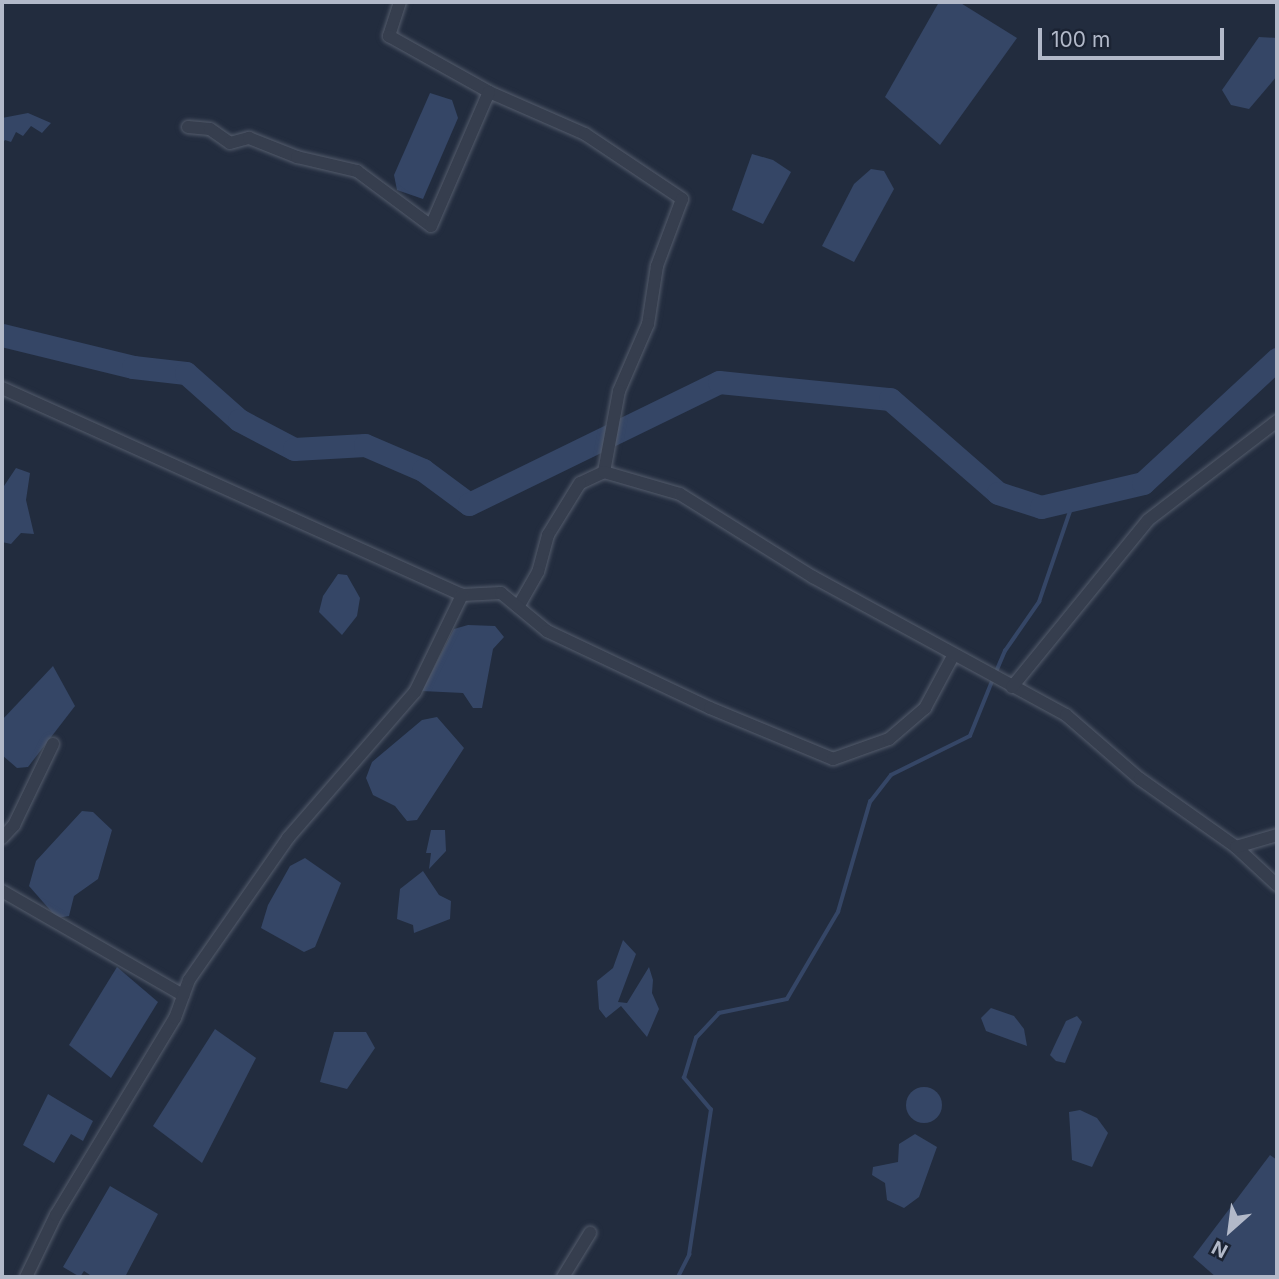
<!DOCTYPE html>
<html>
<head>
<meta charset="utf-8">
<style>
	body { margin:0 }
	#map { position:relative; width:1279px; height:1279px; overflow:hidden; background:#222c3e; font-family:Inter,sans-serif }
	div>[style] { position:absolute }
	.water>* { inset:0; background:#354666 }
	.round { border-radius:50% }
	.stream>* { height:3.5px; margin:-1.75px; padding:0 1.75px; transform-origin:1.75px; border-radius:1.75px; background:#354666 }
	.river>* { height:23px; margin:-11.5px; padding:0 11.5px; transform-origin:11.5px; border-radius:11.5px; background:#354666 }
	.roads { filter:drop-shadow(0 0 2px #545c6c) drop-shadow(0 0 2px #545c6c) }
	.minor>* { height:12px; margin:-6px; padding:0 6px; transform-origin:6px; border-radius:6px; background:#363e4e }
	span { translate:-50% -50%; white-space:nowrap; text-align:center; line-height:1.15; -webkit-text-stroke:7px #1b2333; paint-order:stroke }
	.frame { position:absolute; inset:0; border:4px solid #b2b9c9; pointer-events:none }
	.north { position:absolute; left:1195px; top:1195px; width:70px; height:70px; -webkit-text-stroke:5px #1b2333; paint-order:stroke; rotate:208deg; font-size:19px; font-weight:700; line-height:28px; text-align:center; color:#b2b9c9 }
	.north::after { content:''; display:block; margin:auto; width:24px; height:32px; background:#b2b9c9; clip-path:polygon(50% 0,100% 100%,50% 72%,0 100%) }
	.scale { position:absolute; left:1038px; top:28px; width:186px; height:32px; box-sizing:border-box; border:4px solid #b2b9c9; border-top:0; padding-left:9px; font-size:21px; line-height:24px; white-space:nowrap; color:#b2b9c9; -webkit-text-stroke:5px #1b2333; paint-order:stroke }
</style>
</head>
<body>
<div id="map">
	<div class="water">
		<i style="clip-path:polygon(939px 2px,959px 2px,1017px 38px,940px 145px,885px 97px)"></i>
		<i style="clip-path:polygon(1259px 37px,1277px 38px,1277px 76px,1249px 109px,1231px 105px,1222px 90px)"></i>
		<i style="clip-path:polygon(430px 93px,452px 100px,458px 118px,423px 199px,397px 190px,394px 175px)"></i>
		<i style="clip-path:polygon(28px 113px,51px 123px,42px 133px,31px 126px,23px 136px,16px 132px,11px 142px,5px 140px,2px 144px,2px 118px)"></i>
		<i style="clip-path:polygon(752px 154px,773px 160px,791px 172px,763px 224px,732px 210px)"></i>
		<i style="clip-path:polygon(871px 169px,884px 171px,894px 189px,854px 262px,822px 246px,854px 184px)"></i>
		<i style="clip-path:polygon(16px 468px,30px 473px,26px 500px,34px 534px,21px 533px,11px 544px,2px 542px,2px 489px)"></i>
		<i style="clip-path:polygon(338px 574px,347px 575px,360px 598px,357px 616px,342px 635px,319px 612px,323px 596px)"></i>
		<i style="clip-path:polygon(468px 625px,495px 626px,504px 637px,493px 649px,482px 708px,473px 708px,463px 693px,422px 691px,454px 629px)"></i>
		<i style="clip-path:polygon(53px 666px,75px 706px,28px 767px,17px 768px,2px 755px,2px 720px)"></i>
		<i style="clip-path:polygon(437px 717px,464px 748px,417px 820px,407px 821px,395px 806px,373px 795px,366px 778px,372px 762px,422px 720px)"></i>
		<i style="clip-path:polygon(82px 811px,93px 812px,112px 830px,98px 879px,74px 896px,69px 916px,57px 918px,29px 886px,36px 861px)"></i>
		<i style="clip-path:polygon(431px 830px,445px 830px,446px 851px,429px 869px,431px 853px,426px 853px)"></i>
		<i style="clip-path:polygon(305px 858px,341px 883px,315px 947px,304px 952px,261px 928px,268px 905px,290px 866px)"></i>
		<i style="clip-path:polygon(423px 871px,439px 895px,451px 901px,450px 919px,414px 933px,413px 925px,397px 919px,398px 908px,400px 889px)"></i>
		<i style="clip-path:polygon(623px 940px,636px 954px,618px 1002px,627px 1003px,649px 967px,653px 980px,652px 993px,659px 1009px,647px 1037px,621px 1006px,606px 1018px,599px 1009px,597px 981px,613px 968px)"></i>
		<i style="clip-path:polygon(117px 967px,158px 1002px,111px 1078px,69px 1045px)"></i>
		<i style="clip-path:polygon(991px 1008px,1014px 1016px,1024px 1029px,1027px 1046px,986px 1031px,981px 1018px)"></i>
		<i style="clip-path:polygon(1077px 1016px,1082px 1022px,1065px 1063px,1056px 1061px,1050px 1055px,1066px 1021px)"></i>
		<i style="clip-path:polygon(215px 1029px,256px 1058px,202px 1163px,153px 1126px)"></i>
		<i style="clip-path:polygon(334px 1032px,366px 1032px,375px 1048px,347px 1089px,320px 1082px)"></i>
		<i class="round" style="left:906px;top:1087px;width:36px;height:36px"></i>
		<i style="clip-path:polygon(48px 1094px,93px 1121px,83px 1141px,71px 1134px,54px 1163px,23px 1145px)"></i>
		<i style="clip-path:polygon(1080px 1110px,1097px 1118px,1108px 1133px,1092px 1167px,1072px 1160px,1069px 1112px)"></i>
		<i style="clip-path:polygon(915px 1134px,937px 1147px,919px 1197px,904px 1208px,887px 1200px,885px 1183px,872px 1175px,873px 1167px,898px 1162px,899px 1144px)"></i>
		<i style="clip-path:polygon(1270px 1155px,1277px 1160px,1277px 1277px,1216px 1277px,1193px 1257px)"></i>
		<i style="clip-path:polygon(110px 1186px,158px 1214px,125px 1277px,93px 1277px,84px 1271px,80px 1277px,63px 1267px)"></i>
	</div>
	<div class="stream">
		<i style="left:996px;top:672px;width:23px;rotate:-67deg"></i>
		<i style="left:1005px;top:651px;width:60px;rotate:-55.2deg"></i>
		<i style="left:1039px;top:602px;width:108px;rotate:-71.1deg"></i>
		<i style="left:678px;top:1277px;width:25px;rotate:-63deg"></i>
		<i style="left:689px;top:1255px;width:147px;rotate:-81.4deg"></i>
		<i style="left:711px;top:1110px;width:42px;rotate:-130.2deg"></i>
		<i style="left:684px;top:1078px;width:42px;rotate:-73.3deg"></i>
		<i style="left:696px;top:1038px;width:34px;rotate:-47deg"></i>
		<i style="left:719px;top:1013px;width:69px;rotate:-11.6deg"></i>
		<i style="left:787px;top:999px;width:101px;rotate:-59.6deg"></i>
		<i style="left:838px;top:912px;width:115px;rotate:-73.8deg"></i>
		<i style="left:870px;top:802px;width:34px;rotate:-52deg"></i>
		<i style="left:891px;top:775px;width:88px;rotate:-26.3deg"></i>
		<i style="left:970px;top:736px;width:61px;rotate:-68deg"></i>
	</div>
	<div class="river">
		<i style="left:2px;top:335px;width:135px;rotate:13.7deg"></i>
		<i style="left:133px;top:367px;width:53px;rotate:6.5deg"></i>
		<i style="left:186px;top:373px;width:71px;rotate:41.6deg"></i>
		<i style="left:239px;top:420px;width:62px;rotate:27.8deg"></i>
		<i style="left:294px;top:449px;width:71px;rotate:-3.2deg"></i>
		<i style="left:365px;top:445px;width:63px;rotate:23.3deg"></i>
		<i style="left:423px;top:470px;width:57px;rotate:36.5deg"></i>
		<i style="left:469px;top:504px;width:278px;rotate:-26deg"></i>
		<i style="left:719px;top:382px;width:172px;rotate:5.7deg"></i>
		<i style="left:890px;top:399px;width:143px;rotate:41deg"></i>
		<i style="left:998px;top:493px;width:45px;rotate:18deg"></i>
		<i style="left:1041px;top:507px;width:105px;rotate:-13.2deg"></i>
		<i style="left:1143px;top:483px;width:183px;rotate:-42.8deg"></i>
	</div>
	<div class="roads">
		<div class="minor">
			<i style="left:400px;top:2px;width:36px;rotate:108deg"></i>
			<i style="left:389px;top:36px;width:115px;rotate:29.2deg"></i>
			<i style="left:489px;top:92px;width:105px;rotate:23.6deg"></i>
			<i style="left:585px;top:134px;width:117px;rotate:33.8deg"></i>
			<i style="left:682px;top:199px;width:72px;rotate:110.5deg"></i>
			<i style="left:657px;top:266px;width:59px;rotate:98.8deg"></i>
			<i style="left:648px;top:324px;width:73px;rotate:113.4deg"></i>
			<i style="left:619px;top:391px;width:82px;rotate:100.5deg"></i>
			<i style="left:604px;top:472px;width:26px;rotate:155deg"></i>
			<i style="left:580px;top:483px;width:61px;rotate:121.6deg"></i>
			<i style="left:548px;top:535px;width:38px;rotate:105deg"></i>
			<i style="left:538px;top:572px;width:40px;rotate:119.7deg"></i>
			<i style="left:188px;top:127px;width:22px;rotate:5deg"></i>
			<i style="left:210px;top:129px;width:24px;rotate:35deg"></i>
			<i style="left:230px;top:143px;width:20px;rotate:-15deg"></i>
			<i style="left:249px;top:138px;width:52px;rotate:21.6deg"></i>
			<i style="left:297px;top:157px;width:62px;rotate:13.1deg"></i>
			<i style="left:357px;top:171px;width:92px;rotate:36.6deg"></i>
			<i style="left:431px;top:226px;width:146px;rotate:-66.6deg"></i>
			<i style="left:2px;top:388px;width:504px;rotate:24.23deg"></i>
			<i style="left:462px;top:595px;width:39px;rotate:-3deg"></i>
			<i style="left:501px;top:593px;width:60px;rotate:39.6deg"></i>
			<i style="left:547px;top:631px;width:180px;rotate:25.3deg"></i>
			<i style="left:710px;top:708px;width:133px;rotate:22.5deg"></i>
			<i style="left:833px;top:759px;width:59px;rotate:-19.7deg"></i>
			<i style="left:889px;top:739px;width:48px;rotate:-40.7deg"></i>
			<i style="left:925px;top:708px;width:59px;rotate:-61.7deg"></i>
			<i style="left:604px;top:472px;width:79px;rotate:16.1deg"></i>
			<i style="left:680px;top:494px;width:157px;rotate:32deg"></i>
			<i style="left:813px;top:577px;width:288px;rotate:28.6deg"></i>
			<i style="left:1066px;top:715px;width:98px;rotate:40.9deg"></i>
			<i style="left:1140px;top:779px;width:118px;rotate:35.3deg"></i>
			<i style="left:1236px;top:847px;width:56px;rotate:42.8deg"></i>
			<i style="left:1012px;top:687px;width:215px;rotate:-50.8deg"></i>
			<i style="left:1148px;top:520px;width:163px;rotate:-37.5deg"></i>
			<i style="left:2px;top:838px;width:18px;rotate:-47deg"></i>
			<i style="left:14px;top:825px;width:90px;rotate:-64.3deg"></i>
			<i style="left:1236px;top:847px;width:43px;rotate:-16.3deg"></i>
			<i style="left:2px;top:891px;width:209px;rotate:29.9deg"></i>
			<i style="left:26px;top:1277px;width:69px;rotate:-64.2deg"></i>
			<i style="left:56px;top:1215px;width:230px;rotate:-58.9deg"></i>
			<i style="left:175px;top:1018px;width:40px;rotate:-69.8deg"></i>
			<i style="left:189px;top:980px;width:173px;rotate:-55.1deg"></i>
			<i style="left:288px;top:838px;width:194px;rotate:-49deg"></i>
			<i style="left:415px;top:692px;width:108px;rotate:-64.1deg"></i>
			<i style="left:563px;top:1277px;width:52px;rotate:-58.5deg"></i>
		</div>
	</div>
	<div class="frame"></div>
	<div class="north">N</div>
	<div class="scale">100 m</div>
</div>
</body>
</html>
